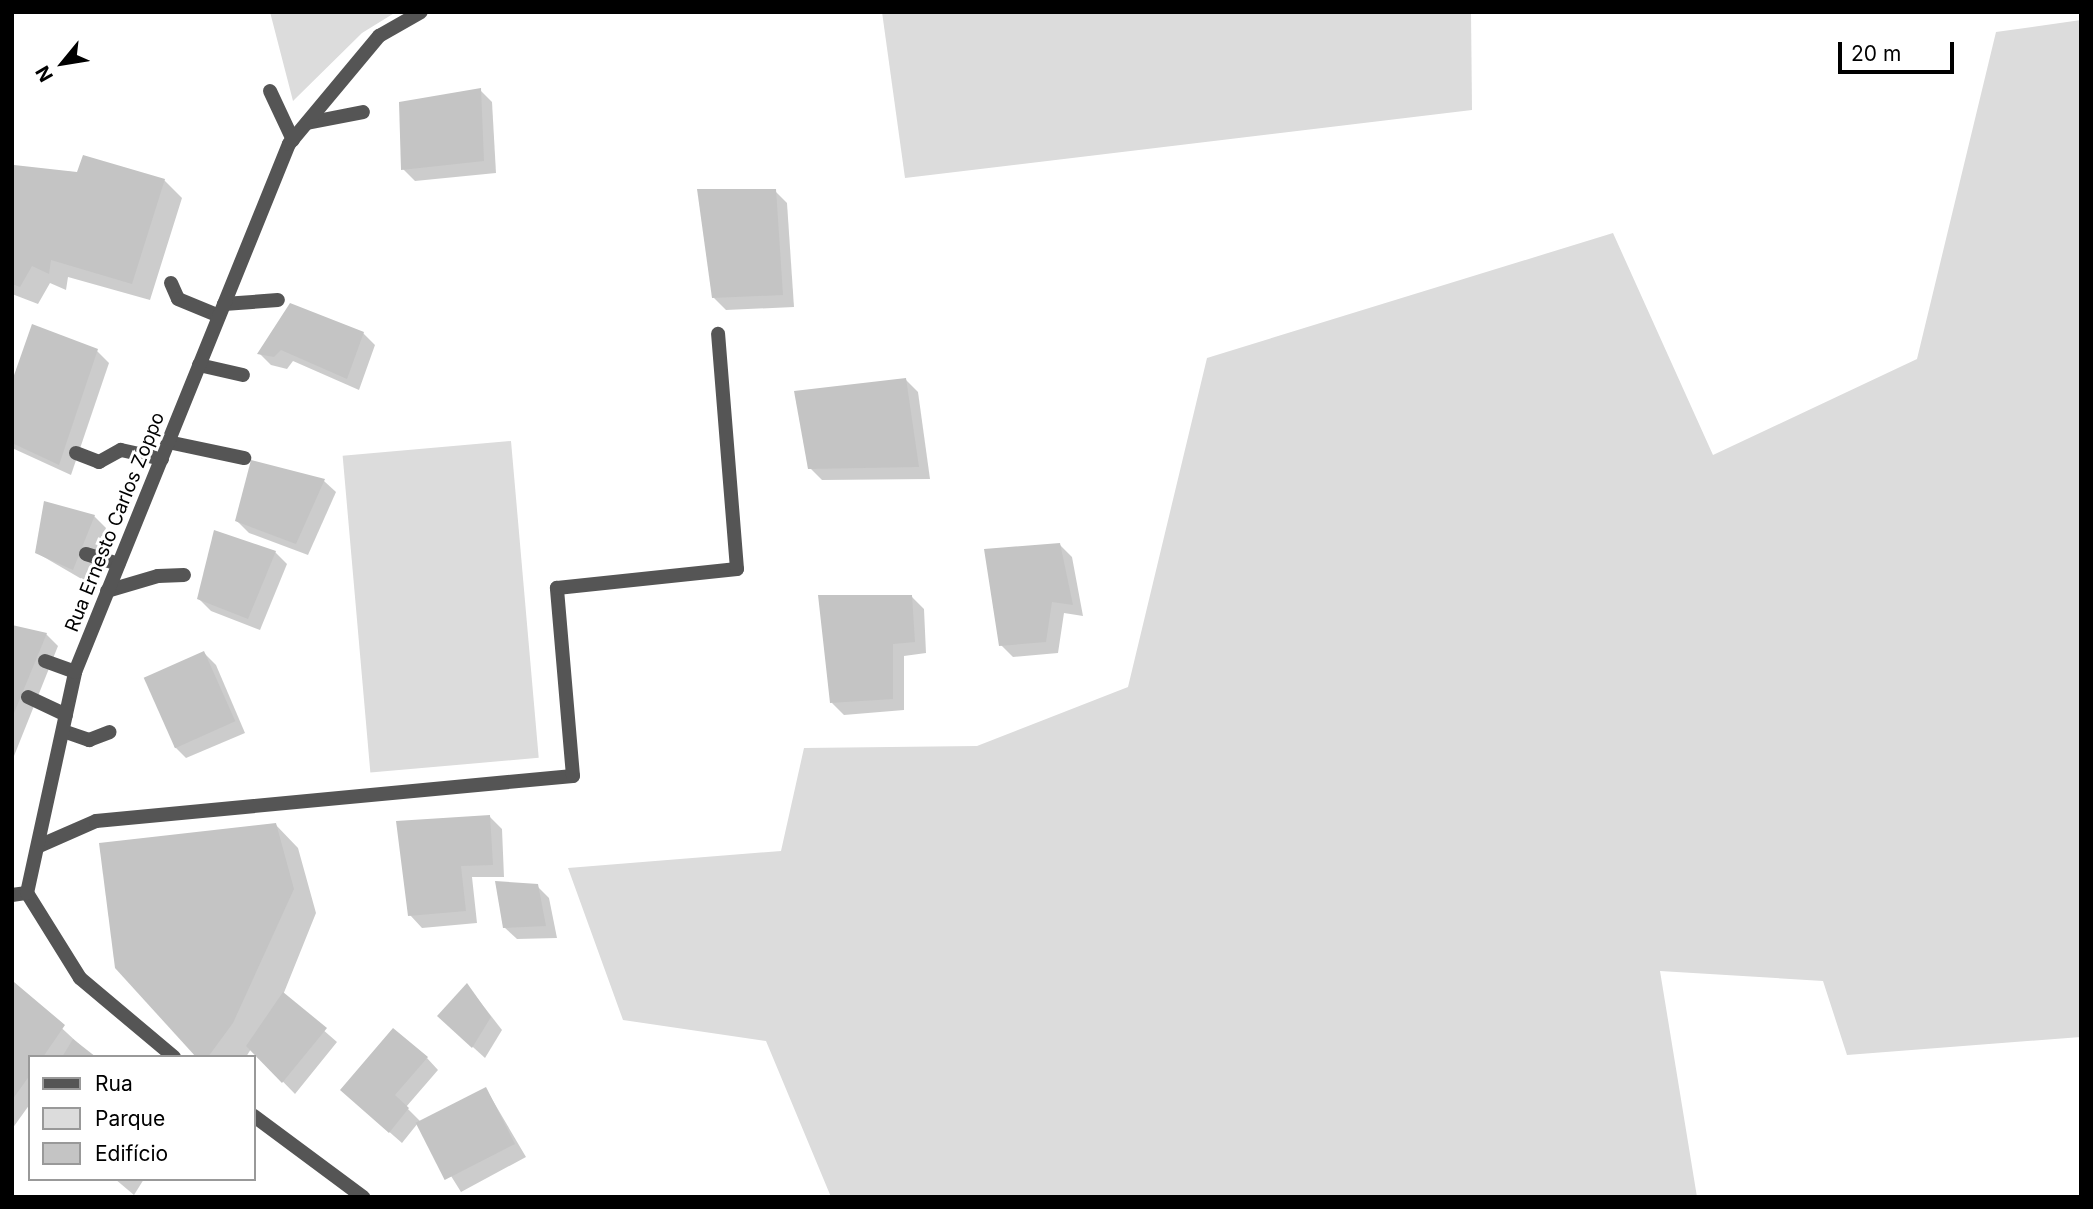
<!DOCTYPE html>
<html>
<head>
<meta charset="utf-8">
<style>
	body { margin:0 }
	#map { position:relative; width:2093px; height:1209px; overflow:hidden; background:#fff; font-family:Inter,sans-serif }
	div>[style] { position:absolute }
	.green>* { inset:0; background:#dcdcdc; transform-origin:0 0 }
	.shadow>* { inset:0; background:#0003 }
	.building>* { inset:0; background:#c4c4c4; transform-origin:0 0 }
	.minor>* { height:14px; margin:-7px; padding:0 7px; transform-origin:7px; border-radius:7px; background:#555 }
	.tertiary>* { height:14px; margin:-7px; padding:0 7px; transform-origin:7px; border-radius:7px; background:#555 }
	span { translate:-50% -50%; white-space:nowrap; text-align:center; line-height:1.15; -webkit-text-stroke:6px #fff; paint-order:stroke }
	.street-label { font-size:19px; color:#000 }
	.frame { position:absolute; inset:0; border:14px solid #000; pointer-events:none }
	.legend { position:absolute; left:28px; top:1055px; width:228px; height:126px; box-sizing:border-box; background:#fff; border:2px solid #999; margin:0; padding:9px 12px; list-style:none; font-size:21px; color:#000 }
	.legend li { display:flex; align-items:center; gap:14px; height:35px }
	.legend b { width:35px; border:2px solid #999 }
	.north { position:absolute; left:28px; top:28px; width:70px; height:70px; -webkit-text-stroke:5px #fff; paint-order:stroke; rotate:240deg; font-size:19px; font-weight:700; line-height:28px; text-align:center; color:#000 }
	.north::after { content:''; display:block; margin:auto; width:24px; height:32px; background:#000; clip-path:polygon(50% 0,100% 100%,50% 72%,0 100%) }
	.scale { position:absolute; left:1838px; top:42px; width:116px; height:32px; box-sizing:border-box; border:4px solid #000; border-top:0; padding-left:9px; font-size:21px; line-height:24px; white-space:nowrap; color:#000; -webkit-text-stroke:5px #fff; paint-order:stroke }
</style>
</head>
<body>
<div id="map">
	<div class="green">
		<i style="clip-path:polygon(270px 12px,396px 12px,362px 33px,293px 101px)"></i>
		<i style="clip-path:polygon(882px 12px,1471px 12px,1472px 110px,905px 178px)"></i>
		<i style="clip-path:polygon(2081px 20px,2081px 1037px,1847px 1055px,1823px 981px,1660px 971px,1697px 1197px,831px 1197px,766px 1041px,623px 1020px,568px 868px,781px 851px,804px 748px,977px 746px,1128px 687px,1207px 358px,1613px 233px,1713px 455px,1917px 359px,1996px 32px)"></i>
		<i style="left:511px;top:441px;width:318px;height:169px;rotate:85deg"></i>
	</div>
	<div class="shadow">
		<i style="clip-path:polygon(480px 90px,492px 102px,496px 173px,415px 181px,403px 169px)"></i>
		<i style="clip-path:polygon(15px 167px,164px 180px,182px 198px,150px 300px,68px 277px,66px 290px,50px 283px,38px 304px,12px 294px)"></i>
		<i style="clip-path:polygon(775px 191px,787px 203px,794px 307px,726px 310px,714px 298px)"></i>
		<i style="clip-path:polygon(363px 333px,375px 345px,359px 390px,293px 361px,287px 369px,271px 365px,260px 354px)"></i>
		<i style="clip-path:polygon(97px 351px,109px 363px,71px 475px,12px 448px,12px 387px)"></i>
		<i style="clip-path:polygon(906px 380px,918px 392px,930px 479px,822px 480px,810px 468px)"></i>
		<i style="clip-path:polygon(252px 462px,324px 481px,336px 492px,308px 555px,249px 533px,237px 521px)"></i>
		<i style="clip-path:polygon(94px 516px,106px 528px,85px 581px,37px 553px)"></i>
		<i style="clip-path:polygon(1060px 545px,1072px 557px,1083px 616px,1064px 613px,1058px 653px,1013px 657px,1001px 645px)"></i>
		<i style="clip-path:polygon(275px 552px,287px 564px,260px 630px,211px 611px,199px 599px)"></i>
		<i style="clip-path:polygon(912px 597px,924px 609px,926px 653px,904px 656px,904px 710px,844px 715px,832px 703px)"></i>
		<i style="clip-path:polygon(12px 627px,46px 634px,58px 646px,14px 756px)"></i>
		<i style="clip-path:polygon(204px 653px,216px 665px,245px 733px,186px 758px,174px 746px)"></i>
		<i style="clip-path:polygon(490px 817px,502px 829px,504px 877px,472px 877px,477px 923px,422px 928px,410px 915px)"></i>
		<i style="clip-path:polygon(275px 824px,298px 848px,316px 913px,283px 995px,337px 1042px,295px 1094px,251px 1049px,246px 1057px,199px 1057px)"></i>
		<i style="clip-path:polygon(537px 886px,549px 898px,557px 938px,517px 939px,504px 927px)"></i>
		<i style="clip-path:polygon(14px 984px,93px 1057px,30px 1057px,30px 1104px,12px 1129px)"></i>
		<i style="clip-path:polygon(467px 985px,502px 1030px,485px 1058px,452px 1028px)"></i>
		<i style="clip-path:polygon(427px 1058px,438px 1070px,406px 1107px,421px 1122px,486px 1089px,526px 1157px,461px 1192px,418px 1123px,402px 1143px,354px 1101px)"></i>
		<i style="clip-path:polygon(115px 1179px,144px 1179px,134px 1195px)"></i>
	</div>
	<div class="building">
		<i style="clip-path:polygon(481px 88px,484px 161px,401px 170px,399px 102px)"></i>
		<i style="clip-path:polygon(83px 155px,165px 179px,132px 284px,51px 260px,49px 274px,32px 266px,20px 287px,12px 284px,14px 165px,77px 172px)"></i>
		<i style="clip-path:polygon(697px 189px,776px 189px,783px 295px,712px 298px)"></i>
		<i style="clip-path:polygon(290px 303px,364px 332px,347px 379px,281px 350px,274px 357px,257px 354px)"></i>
		<i style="clip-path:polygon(32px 324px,98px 349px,59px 465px,12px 443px,12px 381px)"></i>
		<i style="clip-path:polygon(906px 378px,919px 467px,808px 469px,794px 391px)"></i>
		<i style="clip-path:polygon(251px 460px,325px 479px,296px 544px,235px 521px)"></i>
		<i style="clip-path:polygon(44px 501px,95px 515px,73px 570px,35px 553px)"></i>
		<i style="clip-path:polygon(214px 530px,276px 551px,248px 619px,197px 599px)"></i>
		<i style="clip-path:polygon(1060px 543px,1073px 605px,1052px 602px,1046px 642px,999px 646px,984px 549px)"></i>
		<i style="clip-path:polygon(818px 595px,912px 595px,915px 642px,893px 644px,893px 699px,830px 703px)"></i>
		<i style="clip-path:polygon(12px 625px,47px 633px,12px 718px)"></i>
		<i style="left:204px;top:651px;width:77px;height:66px;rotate:66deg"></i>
		<i style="clip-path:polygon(490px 815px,493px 865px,461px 866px,466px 911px,408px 916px,396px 821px)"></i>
		<i style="clip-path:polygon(276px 823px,294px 889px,233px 1023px,208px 1057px,196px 1057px,115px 968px,99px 843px)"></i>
		<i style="clip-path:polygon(495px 881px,538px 884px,546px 926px,503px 928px)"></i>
		<i style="clip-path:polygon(14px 982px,65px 1025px,43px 1057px,30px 1057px,30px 1075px,12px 1100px)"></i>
		<i style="clip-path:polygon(467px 983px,491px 1017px,472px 1048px,437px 1016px)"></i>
		<i style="clip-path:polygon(283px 992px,327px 1028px,282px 1083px,246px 1046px)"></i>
		<i style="clip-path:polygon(393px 1028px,428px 1057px,395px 1095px,409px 1108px,389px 1133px,340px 1090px)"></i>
		<i style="clip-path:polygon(73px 1039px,96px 1057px,62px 1057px)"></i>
		<i style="left:486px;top:1087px;width:64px;height:79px;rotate:63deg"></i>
	</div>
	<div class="minor">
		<i style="left:270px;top:91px;width:54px;rotate:64.9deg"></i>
		<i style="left:307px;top:123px;width:57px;rotate:-11.1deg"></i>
		<i style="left:171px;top:283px;width:17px;rotate:66deg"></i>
		<i style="left:178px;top:299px;width:44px;rotate:22.5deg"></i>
		<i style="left:224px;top:304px;width:54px;rotate:-4.2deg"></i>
		<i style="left:199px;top:365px;width:45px;rotate:12.8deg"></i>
		<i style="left:168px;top:442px;width:78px;rotate:11.9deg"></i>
		<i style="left:76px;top:453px;width:25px;rotate:21deg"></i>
		<i style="left:99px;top:462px;width:25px;rotate:-29deg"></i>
		<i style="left:121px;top:450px;width:42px;rotate:12.4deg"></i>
		<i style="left:86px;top:554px;width:34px;rotate:17deg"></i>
		<i style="left:107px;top:591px;width:53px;rotate:-16.4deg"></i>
		<i style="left:158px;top:576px;width:26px;rotate:-2deg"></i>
		<i style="left:45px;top:661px;width:32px;rotate:20deg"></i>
		<i style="left:28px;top:697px;width:42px;rotate:25.3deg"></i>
		<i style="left:63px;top:731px;width:28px;rotate:19deg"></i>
		<i style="left:89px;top:740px;width:22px;rotate:-21deg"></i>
		<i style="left:39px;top:846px;width:62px;rotate:-23.7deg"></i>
		<i style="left:96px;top:821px;width:479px;rotate:-5.4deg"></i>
		<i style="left:573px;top:776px;width:189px;rotate:-94.9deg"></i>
		<i style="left:557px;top:588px;width:181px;rotate:-6deg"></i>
		<i style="left:737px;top:569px;width:236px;rotate:-94.6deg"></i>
	</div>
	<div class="tertiary">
		<i style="left:12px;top:895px;width:15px;rotate:-8deg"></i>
		<i style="left:174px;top:1057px;width:123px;rotate:-140deg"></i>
		<i style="left:80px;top:978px;width:100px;rotate:-121.9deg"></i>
		<i style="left:27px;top:893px;width:226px;rotate:-77.7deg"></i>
		<i style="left:75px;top:672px;width:570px;rotate:-67.94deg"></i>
		<i style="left:289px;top:144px;width:141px;rotate:-50.2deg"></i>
		<i style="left:379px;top:36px;width:48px;rotate:-29.7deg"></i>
		<i style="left:254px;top:1116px;width:136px;rotate:36.6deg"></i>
	</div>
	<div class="street-label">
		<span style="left:115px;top:522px;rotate:-68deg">Rua Ernesto Carlos Zoppo</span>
	</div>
	<div class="frame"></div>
	<ul class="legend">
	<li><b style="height:9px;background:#555"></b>Rua</li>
	<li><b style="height:19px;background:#dcdcdc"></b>Parque</li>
	<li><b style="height:19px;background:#c4c4c4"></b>Edifício</li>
	</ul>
	<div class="north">N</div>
	<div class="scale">20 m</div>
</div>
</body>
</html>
